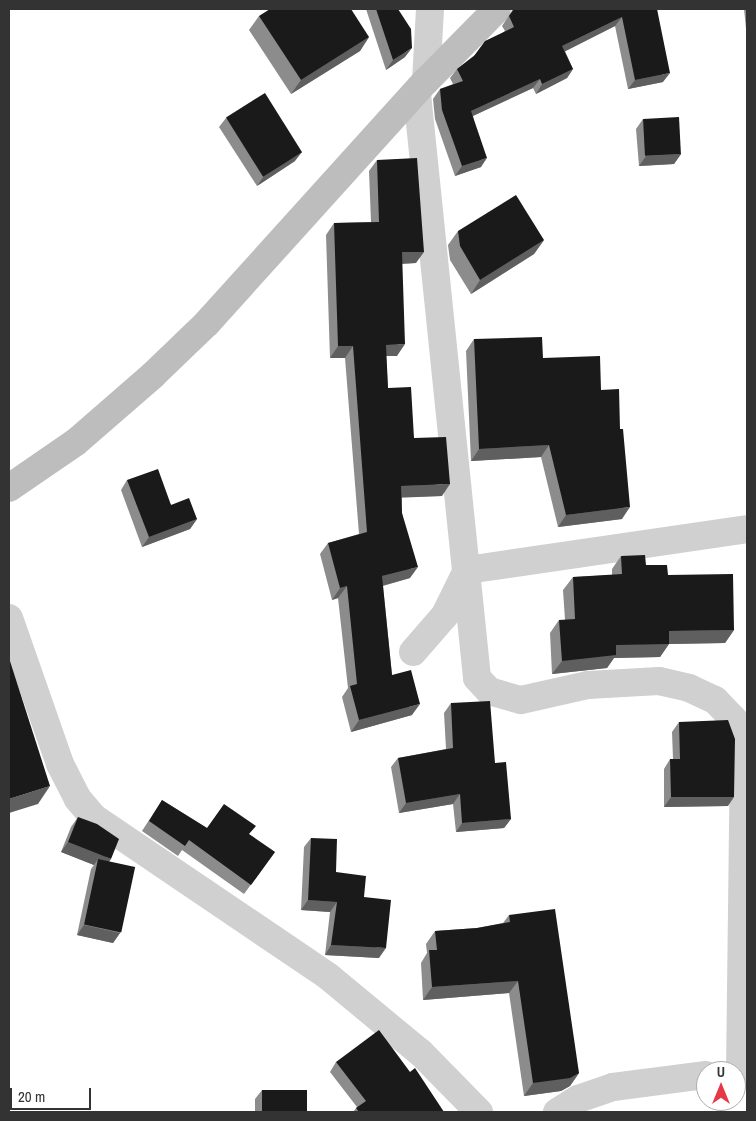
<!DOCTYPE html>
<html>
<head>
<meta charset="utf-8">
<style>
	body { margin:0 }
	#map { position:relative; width:756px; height:1121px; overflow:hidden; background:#fff; font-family:"Archivo Narrow",sans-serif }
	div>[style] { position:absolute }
	.street>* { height:28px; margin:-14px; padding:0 14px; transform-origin:14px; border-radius:14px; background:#d0d0d0 }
	.secondary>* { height:28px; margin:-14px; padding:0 14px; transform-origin:14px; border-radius:14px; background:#bdbdbd }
	.wall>* { inset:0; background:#8c8c8c }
	.shaded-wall>* { inset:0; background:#5f5f5f }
	.building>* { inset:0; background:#1a1a1a; transform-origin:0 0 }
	span { translate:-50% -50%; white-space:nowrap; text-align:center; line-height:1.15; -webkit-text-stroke:5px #fff; paint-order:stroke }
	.frame { position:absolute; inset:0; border:10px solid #333; pointer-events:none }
	.north { position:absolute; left:696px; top:1061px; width:50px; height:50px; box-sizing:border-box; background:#fff; border:1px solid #adadad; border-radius:50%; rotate:0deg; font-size:14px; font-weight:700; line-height:20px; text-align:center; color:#333 }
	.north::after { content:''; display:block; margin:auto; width:18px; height:22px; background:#e63946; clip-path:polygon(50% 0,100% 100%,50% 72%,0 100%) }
	.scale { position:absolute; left:10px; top:1088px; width:81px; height:22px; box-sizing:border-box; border:2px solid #333; border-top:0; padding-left:6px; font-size:15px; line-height:18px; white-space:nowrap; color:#333; -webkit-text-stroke:4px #fff; paint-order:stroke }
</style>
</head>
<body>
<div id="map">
	<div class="street">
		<i style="left:426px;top:81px;width:72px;rotate:-86.8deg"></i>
		<i style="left:417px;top:94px;width:587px;rotate:84.13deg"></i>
		<i style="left:477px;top:678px;width:18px;rotate:47deg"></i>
		<i style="left:489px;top:691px;width:33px;rotate:16deg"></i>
		<i style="left:521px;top:700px;width:69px;rotate:-12.6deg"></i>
		<i style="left:588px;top:685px;width:71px;rotate:-3.2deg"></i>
		<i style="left:659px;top:681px;width:31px;rotate:13deg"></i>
		<i style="left:689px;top:688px;width:29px;rotate:25deg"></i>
		<i style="left:715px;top:700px;width:28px;rotate:46deg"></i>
		<i style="left:734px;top:720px;width:28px;rotate:69deg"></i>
		<i style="left:744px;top:746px;width:326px;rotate:90.7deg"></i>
		<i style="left:9px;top:618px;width:155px;rotate:70.7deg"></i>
		<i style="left:60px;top:764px;width:39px;rotate:63deg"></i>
		<i style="left:78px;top:799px;width:23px;rotate:50deg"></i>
		<i style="left:93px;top:817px;width:285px;rotate:34.1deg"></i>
		<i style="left:329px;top:977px;width:119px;rotate:39.6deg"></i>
		<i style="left:421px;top:1053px;width:83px;rotate:45.5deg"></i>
		<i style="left:413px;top:652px;width:49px;rotate:-49.1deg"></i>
		<i style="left:445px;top:615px;width:50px;rotate:-63.9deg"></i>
		<i style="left:467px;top:570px;width:283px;rotate:-8.3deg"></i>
		<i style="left:557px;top:1112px;width:25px;rotate:-32deg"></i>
		<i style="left:578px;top:1099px;width:37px;rotate:-19deg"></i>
		<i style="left:613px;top:1087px;width:94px;rotate:-7.4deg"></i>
	</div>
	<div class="secondary">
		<i style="left:9px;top:488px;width:81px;rotate:-34.5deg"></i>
		<i style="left:76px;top:442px;width:102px;rotate:-41deg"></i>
		<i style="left:153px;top:375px;width:75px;rotate:-43.9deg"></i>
		<i style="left:207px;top:323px;width:326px;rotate:-47.9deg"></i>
		<i style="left:426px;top:81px;width:101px;rotate:-45.4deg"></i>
	</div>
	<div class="wall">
		<i style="clip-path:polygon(366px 9px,398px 9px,405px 57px,386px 70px)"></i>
		<i style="clip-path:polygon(513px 9px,657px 9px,663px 82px,628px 89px,615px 26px,565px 51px,573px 69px,567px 78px,536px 94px,533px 88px,473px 116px,481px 167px,455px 176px,435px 119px,433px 99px,440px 89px,453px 84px,450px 78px,457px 69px,505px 31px,502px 26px)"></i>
		<i style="clip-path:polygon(744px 9px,747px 9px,747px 38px)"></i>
		<i style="clip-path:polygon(259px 16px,369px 37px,360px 51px,291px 94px,249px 30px)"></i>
		<i style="clip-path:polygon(226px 118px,295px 161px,257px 186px,219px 127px)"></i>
		<i style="clip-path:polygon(643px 119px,681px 154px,674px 164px,639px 166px,636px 129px)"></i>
		<i style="clip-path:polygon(377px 160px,416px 263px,402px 264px,397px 356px,386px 356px,388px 388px,414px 438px,442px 496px,402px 497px,402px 513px,410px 578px,383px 586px,392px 675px,412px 715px,351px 732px,342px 697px,348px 688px,338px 598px,332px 600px,320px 554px,328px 543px,359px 534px,345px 358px,330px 358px,326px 235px,334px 223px,371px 222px,369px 171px)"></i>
		<i style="clip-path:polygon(458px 231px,544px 240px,534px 254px,471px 294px,450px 260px,448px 245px)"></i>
		<i style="clip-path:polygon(474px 339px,543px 358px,601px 390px,622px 519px,558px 527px,541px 457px,471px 461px,466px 351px)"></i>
		<i style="clip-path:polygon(127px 480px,197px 519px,190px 529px,142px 547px,121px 490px)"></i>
		<i style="clip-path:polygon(621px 556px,646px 565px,668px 575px,734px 630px,725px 643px,669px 644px,660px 657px,614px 658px,607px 668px,552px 674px,550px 633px,559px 620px,565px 620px,563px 590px,573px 577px,612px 575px,612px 569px)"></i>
		<i style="clip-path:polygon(451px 703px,495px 763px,511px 819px,504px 828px,456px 832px,453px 804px,399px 813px,391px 767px,398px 758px,446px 749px,444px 713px)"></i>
		<i style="clip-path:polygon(679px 722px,728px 806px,664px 807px,664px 769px,670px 759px,673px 759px,672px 732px)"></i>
		<i style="clip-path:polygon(162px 800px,207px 828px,250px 835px,275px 852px,244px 894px,182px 850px,178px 856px,142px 831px)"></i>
		<i style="clip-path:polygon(78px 817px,109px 861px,120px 933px,113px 943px,77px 935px,91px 869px,94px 865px,61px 852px,71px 827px)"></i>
		<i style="clip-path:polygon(311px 838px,336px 872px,364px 897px,379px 958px,325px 955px,330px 912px,301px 910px,304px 847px)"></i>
		<i style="clip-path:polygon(509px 915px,579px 1073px,570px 1086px,561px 1091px,524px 1096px,509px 993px,423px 1000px,421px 963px,427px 953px,426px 944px,435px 931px,477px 928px,503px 923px)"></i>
		<i style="clip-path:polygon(336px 1062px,410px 1072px,444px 1112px,353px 1112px,357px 1107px,330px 1072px)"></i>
		<i style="clip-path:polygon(262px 1090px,307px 1112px,255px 1112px,255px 1099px)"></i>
	</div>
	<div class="shaded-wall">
		<i style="clip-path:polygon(622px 17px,615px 26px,556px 56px,562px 46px)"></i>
		<i style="clip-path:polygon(369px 37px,360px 51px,291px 94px,301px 80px)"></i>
		<i style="clip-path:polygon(412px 48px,405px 57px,386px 70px,393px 60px)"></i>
		<i style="clip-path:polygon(573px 69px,567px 78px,536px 94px,542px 84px)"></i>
		<i style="clip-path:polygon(670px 73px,663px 82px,628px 89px,635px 80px)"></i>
		<i style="clip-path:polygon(540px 79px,533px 88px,464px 120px,471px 111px)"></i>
		<i style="clip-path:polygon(302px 152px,295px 161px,257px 186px,264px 176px)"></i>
		<i style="clip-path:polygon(681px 154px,674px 164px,639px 166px,646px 156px)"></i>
		<i style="clip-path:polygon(487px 158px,481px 167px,455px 176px,462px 166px)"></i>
		<i style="clip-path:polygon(544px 240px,534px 254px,471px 294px,480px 280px)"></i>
		<i style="clip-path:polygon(402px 252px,424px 252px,416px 263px,394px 264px)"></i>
		<i style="clip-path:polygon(405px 344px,397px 356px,378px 356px,386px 345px)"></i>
		<i style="clip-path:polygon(338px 346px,353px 346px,345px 358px,330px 358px)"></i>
		<i style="clip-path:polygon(549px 445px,541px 457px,471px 461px,479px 449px)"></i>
		<i style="clip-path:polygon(450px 484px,442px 496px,393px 498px,401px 486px)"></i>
		<i style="clip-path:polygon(630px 507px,622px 519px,558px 527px,566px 515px)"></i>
		<i style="clip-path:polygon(197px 519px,190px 529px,142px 547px,149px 537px)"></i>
		<i style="clip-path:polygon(418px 567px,410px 578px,374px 588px,382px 576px)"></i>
		<i style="clip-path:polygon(347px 586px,338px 598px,332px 600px,340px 588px)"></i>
		<i style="clip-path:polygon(734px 630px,725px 643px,669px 644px,660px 657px,614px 658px,607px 668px,552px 674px,562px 661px,616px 645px,669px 631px)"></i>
		<i style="clip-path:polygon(420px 704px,412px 715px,351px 732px,359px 720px)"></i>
		<i style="clip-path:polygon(50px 786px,38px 804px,9px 813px,9px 799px)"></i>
		<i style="clip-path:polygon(460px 794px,453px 804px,399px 813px,406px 803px)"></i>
		<i style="clip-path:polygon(671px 797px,734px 797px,728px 806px,664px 807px)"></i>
		<i style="clip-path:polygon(511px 819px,504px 828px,456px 832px,462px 823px)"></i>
		<i style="clip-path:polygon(68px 842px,111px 859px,104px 869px,98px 859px,94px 865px,61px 852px)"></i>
		<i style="clip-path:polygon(308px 900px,337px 902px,330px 912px,301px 910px)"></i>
		<i style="clip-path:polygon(84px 925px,120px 933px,113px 943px,77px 935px)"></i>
		<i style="clip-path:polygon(331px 945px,386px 948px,379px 958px,325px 955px)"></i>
		<i style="clip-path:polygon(518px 981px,509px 993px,423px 1000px,432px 987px)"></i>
		<i style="clip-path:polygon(579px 1073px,570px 1086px,561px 1091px,524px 1096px,533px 1083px)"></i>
	</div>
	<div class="building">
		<i style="clip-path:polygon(270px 9px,351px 9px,369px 37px,301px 80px,259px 16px)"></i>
		<i style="clip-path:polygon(376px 9px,398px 9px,411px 29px,412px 48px,393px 60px)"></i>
		<i style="clip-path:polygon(514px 9px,657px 9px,670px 73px,635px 80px,622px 17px,562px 46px,573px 69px,542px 84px,540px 79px,471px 111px,487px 158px,462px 166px,442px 110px,440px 89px,463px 81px,457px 69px,474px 56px,485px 41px,514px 27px,509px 16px)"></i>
		<i style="left:265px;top:93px;width:70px;height:46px;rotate:58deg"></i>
		<i style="left:679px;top:117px;width:37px;height:36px;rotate:87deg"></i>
		<i style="clip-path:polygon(417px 158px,424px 252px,402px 252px,405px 344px,386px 345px,388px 388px,411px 387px,414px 438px,446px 437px,450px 484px,401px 486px,402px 513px,418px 567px,382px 576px,392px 675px,411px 670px,420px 704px,359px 720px,350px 686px,357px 684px,347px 586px,340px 588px,328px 543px,367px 532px,353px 346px,338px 346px,334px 223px,379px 222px,377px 160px)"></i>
		<i style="clip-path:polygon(516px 195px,544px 240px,480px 280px,460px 246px,458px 231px)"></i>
		<i style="clip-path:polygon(542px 337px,543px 358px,600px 356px,601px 390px,619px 389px,620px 429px,623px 429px,630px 507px,566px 515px,549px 445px,479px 449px,474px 339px)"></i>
		<i style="clip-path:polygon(158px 469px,171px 505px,189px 498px,197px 519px,149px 537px,127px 480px)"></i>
		<i style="clip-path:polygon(645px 555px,646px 565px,667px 565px,668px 575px,733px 574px,734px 630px,669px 631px,669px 644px,616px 645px,616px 655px,562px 661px,559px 620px,575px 619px,573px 577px,622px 574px,621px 556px)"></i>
		<i style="clip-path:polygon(9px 658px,50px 786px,9px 799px)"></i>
		<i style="clip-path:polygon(490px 701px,495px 763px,506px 762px,511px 819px,462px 823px,460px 794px,406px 803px,398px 758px,453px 748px,451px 703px)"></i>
		<i style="clip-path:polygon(728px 720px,735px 739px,734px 797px,671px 797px,670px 759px,680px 759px,679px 722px)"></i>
		<i style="clip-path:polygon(162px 800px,207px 828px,224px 804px,256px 826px,249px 834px,275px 852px,251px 885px,189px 840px,185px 846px,149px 821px)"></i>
		<i style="clip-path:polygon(78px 817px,97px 824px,119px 839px,111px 859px,68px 842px)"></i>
		<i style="clip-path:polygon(311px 838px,337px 839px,336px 872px,366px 876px,364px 897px,391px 900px,386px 948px,331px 945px,337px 902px,308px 900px)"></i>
		<i style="left:98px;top:859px;width:38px;height:67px;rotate:12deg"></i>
		<i style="clip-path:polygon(555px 909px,579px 1073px,570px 1078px,533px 1083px,518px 981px,432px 987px,429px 950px,437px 950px,435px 931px,477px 928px,510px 922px,509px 915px)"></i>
		<i style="clip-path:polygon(379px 1030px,410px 1072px,415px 1068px,444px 1112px,359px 1112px,356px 1108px,366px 1101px,336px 1062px)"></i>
		<i style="left:262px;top:1090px;width:45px;height:22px"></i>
	</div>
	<div class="frame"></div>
	<div class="north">U</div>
	<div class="scale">20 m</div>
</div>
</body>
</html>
